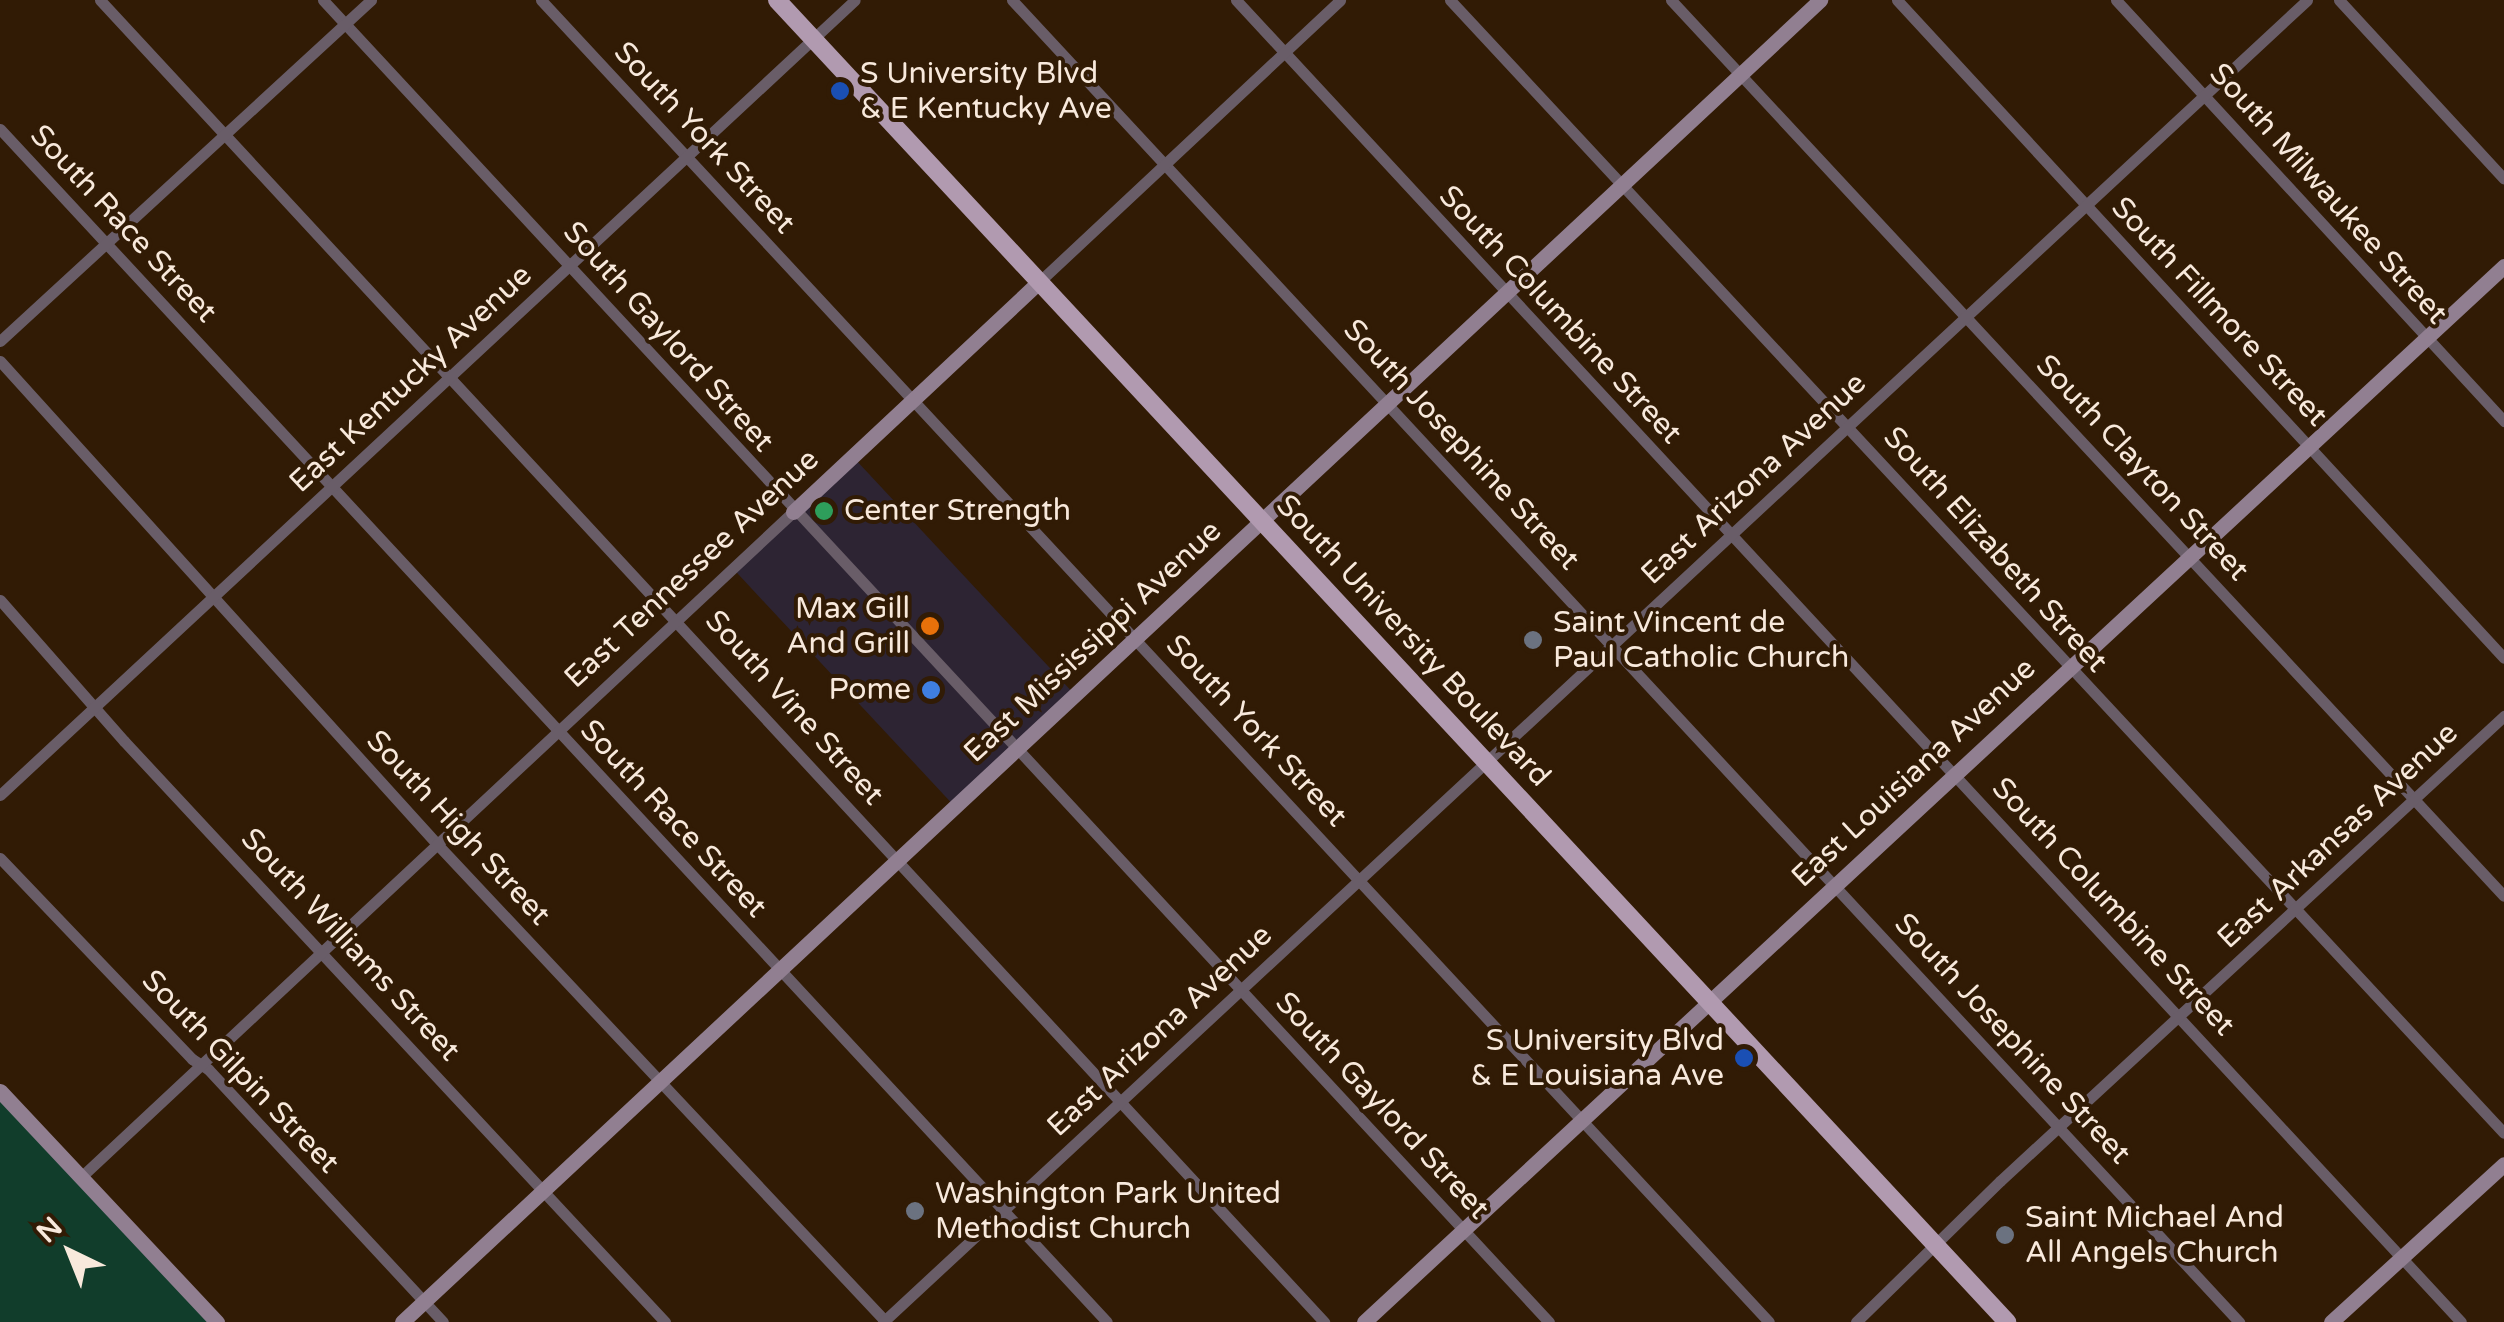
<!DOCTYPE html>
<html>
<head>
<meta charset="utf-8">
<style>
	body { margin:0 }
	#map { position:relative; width:2504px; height:1322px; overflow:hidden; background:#311b05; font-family:"Varela Round",sans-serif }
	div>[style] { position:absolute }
	.commercial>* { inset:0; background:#2d2433; transform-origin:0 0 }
	.green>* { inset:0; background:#113d2b }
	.street>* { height:11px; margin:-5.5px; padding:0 5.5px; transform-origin:5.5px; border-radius:5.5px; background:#695d68 }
	.secondary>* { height:15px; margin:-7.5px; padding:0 7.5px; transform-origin:7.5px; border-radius:7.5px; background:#917f91 }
	.primary>* { height:18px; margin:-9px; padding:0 9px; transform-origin:9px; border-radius:9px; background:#b19ab0 }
	.dots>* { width:28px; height:28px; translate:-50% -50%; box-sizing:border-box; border:5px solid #311b05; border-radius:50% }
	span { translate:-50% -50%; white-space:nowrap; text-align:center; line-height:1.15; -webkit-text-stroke:8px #311b05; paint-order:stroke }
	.poi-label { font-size:30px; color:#f8e9dc }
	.left { translate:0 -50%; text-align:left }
	.right { translate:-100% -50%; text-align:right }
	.street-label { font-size:30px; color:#f8e9dc }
	.north { position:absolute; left:20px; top:1202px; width:100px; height:100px; -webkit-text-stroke:8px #311b05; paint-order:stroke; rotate:317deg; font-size:28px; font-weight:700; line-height:40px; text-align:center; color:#f8e9dc }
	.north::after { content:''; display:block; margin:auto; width:35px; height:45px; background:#f8e9dc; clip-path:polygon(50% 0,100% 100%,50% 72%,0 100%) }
</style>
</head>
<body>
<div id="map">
	<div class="commercial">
		<i style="left:855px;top:459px;width:318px;height:164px;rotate:47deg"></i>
	</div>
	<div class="green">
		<i style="clip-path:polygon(0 1099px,208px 1322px,0 1322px)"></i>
	</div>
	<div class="street">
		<i style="left:100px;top:0;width:1802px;rotate:47.2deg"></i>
		<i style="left:323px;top:0;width:1803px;rotate:47.16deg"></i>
		<i style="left:541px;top:0;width:1804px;rotate:47.11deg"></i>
		<i style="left:1012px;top:0;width:1804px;rotate:47.13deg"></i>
		<i style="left:1236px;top:0;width:1802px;rotate:47.18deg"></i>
		<i style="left:1450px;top:0;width:1547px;rotate:47.07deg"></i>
		<i style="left:1671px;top:0;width:1223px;rotate:47.09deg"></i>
		<i style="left:1897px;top:0;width:895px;rotate:47.31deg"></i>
		<i style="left:2116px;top:0;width:573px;rotate:47.34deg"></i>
		<i style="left:2339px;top:0;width:243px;rotate:47.3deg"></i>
		<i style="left:0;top:129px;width:1627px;rotate:47.14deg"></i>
		<i style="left:1040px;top:281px;width:411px;rotate:-43.1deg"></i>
		<i style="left:0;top:341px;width:504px;rotate:-42.59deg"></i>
		<i style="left:0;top:361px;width:651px;rotate:47.86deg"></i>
		<i style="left:437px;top:844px;width:656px;rotate:46.79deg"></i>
		<i style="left:0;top:600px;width:188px;rotate:48.7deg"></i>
		<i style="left:124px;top:741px;width:794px;rotate:47.04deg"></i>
		<i style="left:0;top:795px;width:1167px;rotate:-42.92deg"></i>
		<i style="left:0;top:858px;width:278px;rotate:46.3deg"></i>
		<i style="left:192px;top:1059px;width:19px;rotate:32deg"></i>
		<i style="left:208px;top:1069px;width:345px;rotate:47.1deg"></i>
		<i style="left:81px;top:1177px;width:974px;rotate:-43.05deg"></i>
		<i style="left:883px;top:1322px;width:1943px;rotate:-42.87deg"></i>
		<i style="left:1856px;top:1322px;width:202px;rotate:-44.4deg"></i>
		<i style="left:2000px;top:1181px;width:686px;rotate:-42.7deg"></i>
	</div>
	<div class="secondary">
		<i style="left:793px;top:512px;width:338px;rotate:-43.1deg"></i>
		<i style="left:0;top:1091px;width:317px;rotate:46.8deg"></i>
		<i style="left:402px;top:1322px;width:1939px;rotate:-42.99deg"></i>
		<i style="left:1364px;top:1322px;width:1554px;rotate:-42.81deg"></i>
		<i style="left:2331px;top:1322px;width:234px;rotate:-42.4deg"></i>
	</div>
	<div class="primary">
		<i style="left:777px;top:0;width:1806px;rotate:47.06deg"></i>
	</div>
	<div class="dots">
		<i style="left:840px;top:91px;background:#1a4fb4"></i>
		<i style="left:824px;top:511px;background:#2e9e5b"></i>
		<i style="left:930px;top:626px;background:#e8710a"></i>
		<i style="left:1533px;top:640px;background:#6b7280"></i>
		<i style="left:931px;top:690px;background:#3f7fe0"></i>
		<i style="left:1744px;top:1058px;background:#1a4fb4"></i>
		<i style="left:915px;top:1211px;background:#6b7280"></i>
		<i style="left:2005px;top:1235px;background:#6b7280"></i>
	</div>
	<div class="poi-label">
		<span class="left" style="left:860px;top:91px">S University Blvd<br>&amp; E Kentucky Ave</span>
		<span class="left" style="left:844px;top:511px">Center Strength</span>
		<span class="right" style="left:910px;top:626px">Max Gill<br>And Grill</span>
		<span class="left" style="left:1553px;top:640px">Saint Vincent de<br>Paul Catholic Church</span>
		<span class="right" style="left:911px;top:690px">Pome</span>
		<span class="right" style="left:1724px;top:1058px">S University Blvd<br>&amp; E Louisiana Ave</span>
		<span class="left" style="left:935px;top:1211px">Washington Park United<br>Methodist Church</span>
		<span class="left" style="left:2025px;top:1235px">Saint Michael And<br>All Angels Church</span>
	</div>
	<div class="street-label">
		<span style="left:704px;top:138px;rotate:47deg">South York Street</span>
		<span style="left:2328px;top:194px;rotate:48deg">South Milwaukee Street</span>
		<span style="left:123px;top:224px;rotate:47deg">South Race Street</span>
		<span style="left:2219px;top:312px;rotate:47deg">South Fillmore Street</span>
		<span style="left:1560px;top:315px;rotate:47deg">South Columbine Street</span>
		<span style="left:668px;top:337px;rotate:48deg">South Gaylord Street</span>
		<span style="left:411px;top:379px;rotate:-43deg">East Kentucky Avenue</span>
		<span style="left:1461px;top:445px;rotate:47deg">South Josephine Street</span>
		<span style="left:2142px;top:468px;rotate:47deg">South Clayton Street</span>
		<span style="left:1754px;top:479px;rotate:-43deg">East Arizona Avenue</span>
		<span style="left:1995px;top:550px;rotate:48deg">South Elizabeth Street</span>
		<span style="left:692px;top:569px;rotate:-43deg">East Tennessee Avenue</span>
		<span style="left:1413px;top:641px;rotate:47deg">South University Boulevard</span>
		<span style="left:1093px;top:642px;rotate:-43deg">East Mississippi Avenue</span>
		<span style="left:794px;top:708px;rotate:48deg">South Vine Street</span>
		<span style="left:1256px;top:731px;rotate:47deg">South York Street</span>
		<span style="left:1914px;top:773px;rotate:-43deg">East Louisiana Avenue</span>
		<span style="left:673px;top:819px;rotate:47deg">South Race Street</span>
		<span style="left:458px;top:828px;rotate:47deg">South High Street</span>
		<span style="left:2338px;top:836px;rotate:-43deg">East Arkansas Avenue</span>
		<span style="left:2113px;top:907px;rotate:47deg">South Columbine Street</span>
		<span style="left:350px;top:945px;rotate:47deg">South Williams Street</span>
		<span style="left:1160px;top:1031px;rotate:-43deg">East Arizona Avenue</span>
		<span style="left:2012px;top:1039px;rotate:47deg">South Josephine Street</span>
		<span style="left:240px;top:1072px;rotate:46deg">South Gilpin Street</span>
		<span style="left:1382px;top:1106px;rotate:47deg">South Gaylord Street</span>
	</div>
	<div class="north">N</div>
</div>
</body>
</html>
